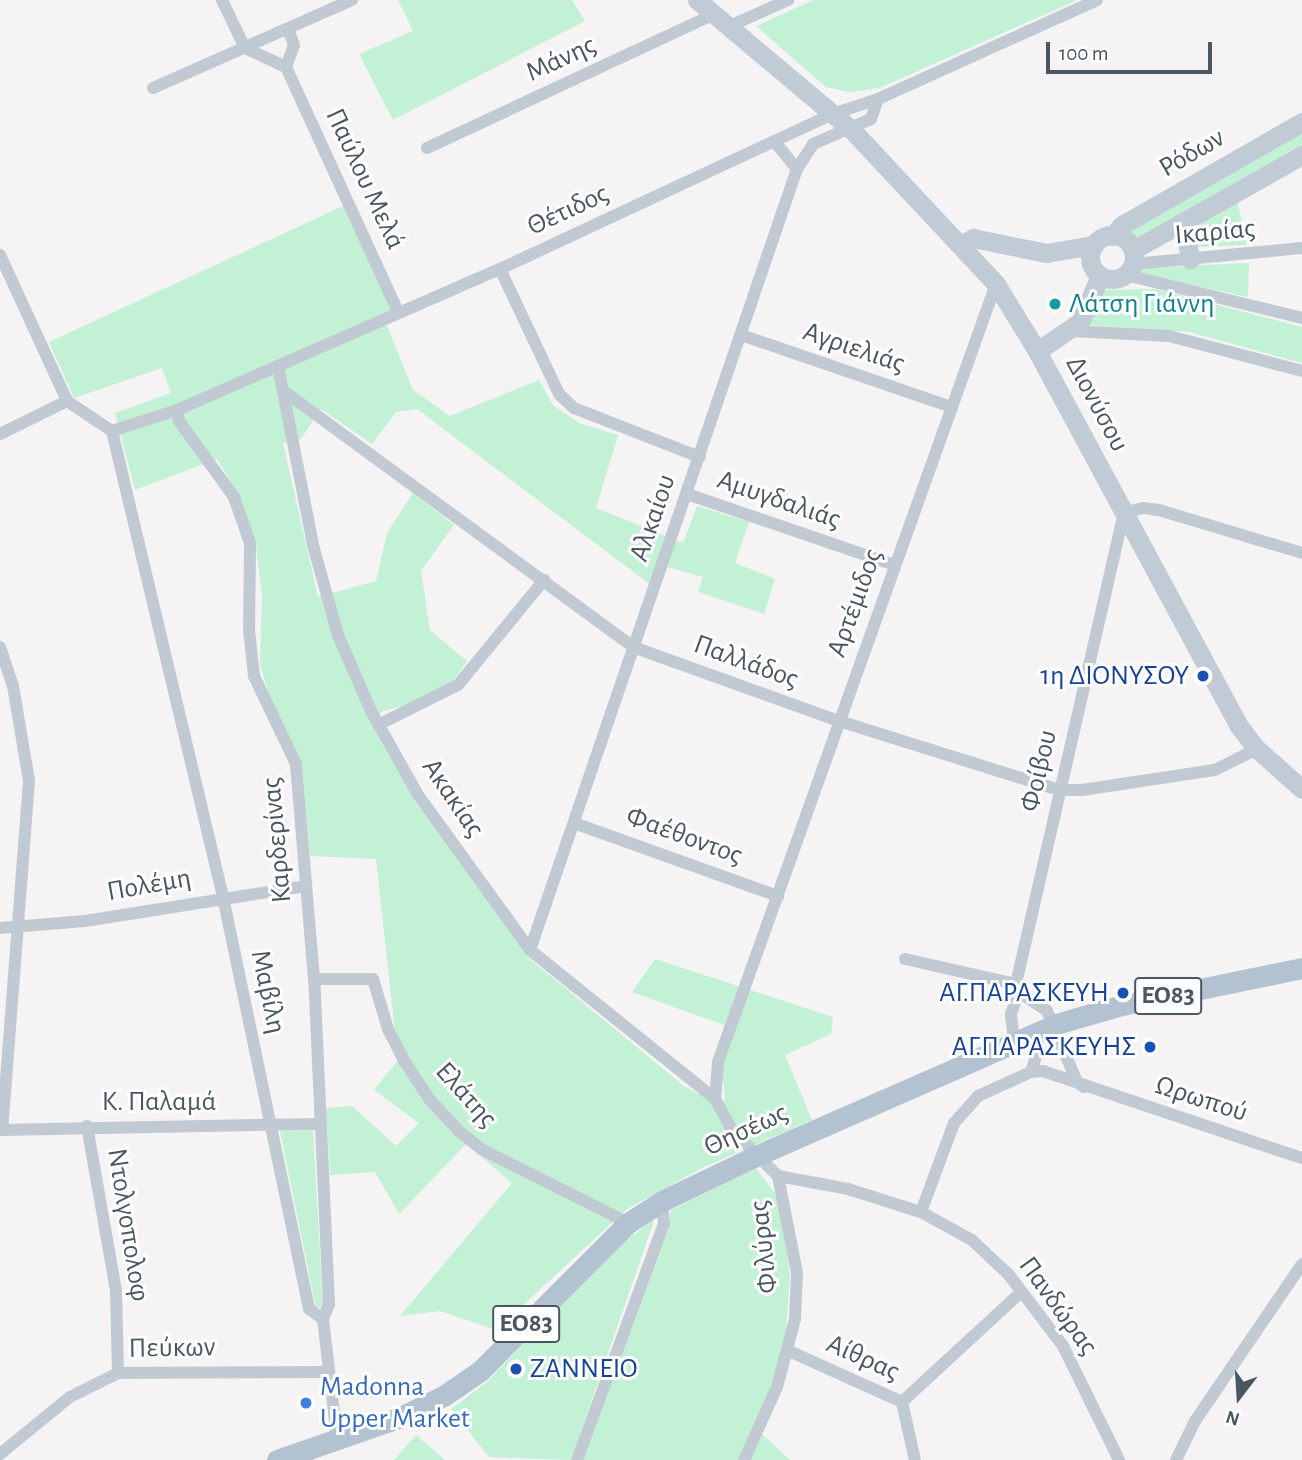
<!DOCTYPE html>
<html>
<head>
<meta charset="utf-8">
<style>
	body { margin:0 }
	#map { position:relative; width:1302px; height:1460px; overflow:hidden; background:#f5f3f3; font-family:"Alegreya Sans",sans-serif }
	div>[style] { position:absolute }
	.green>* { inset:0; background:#c3f1d5 }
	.street>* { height:12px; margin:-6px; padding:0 6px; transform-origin:6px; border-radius:6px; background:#c1cad2 }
	.secondary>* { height:19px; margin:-9.5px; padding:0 9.5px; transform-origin:9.5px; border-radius:9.5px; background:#c1cbd6 }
	.secondary>.ring { margin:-9.5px; padding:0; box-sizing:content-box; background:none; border:19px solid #c1cbd6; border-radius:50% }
	.primary>* { height:21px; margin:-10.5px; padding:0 10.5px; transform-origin:10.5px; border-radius:10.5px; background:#b3c2d1 }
	.dots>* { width:19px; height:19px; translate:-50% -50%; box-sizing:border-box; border:4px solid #fff; border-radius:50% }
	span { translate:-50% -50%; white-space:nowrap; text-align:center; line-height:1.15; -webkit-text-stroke:6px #fff; paint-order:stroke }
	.shield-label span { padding:2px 5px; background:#fff; border:2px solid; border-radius:5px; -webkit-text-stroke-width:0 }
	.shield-label { font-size:26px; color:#4a5661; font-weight:700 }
	.street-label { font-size:28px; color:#4a5661 }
	.culture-label { font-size:28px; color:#0d838f }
	.left { translate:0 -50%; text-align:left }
	.transit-label { font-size:28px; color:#164399 }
	.right { translate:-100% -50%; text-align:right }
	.shop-label { font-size:28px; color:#366cbe }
	.north { position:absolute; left:1204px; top:1362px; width:70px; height:70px; -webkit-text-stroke:5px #fff; paint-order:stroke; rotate:197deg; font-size:19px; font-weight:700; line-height:28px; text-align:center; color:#4a5661 }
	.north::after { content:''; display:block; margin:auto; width:24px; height:32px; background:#4a5661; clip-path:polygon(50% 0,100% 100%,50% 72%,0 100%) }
	.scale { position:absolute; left:1046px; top:42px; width:166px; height:32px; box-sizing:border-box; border:4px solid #4a5661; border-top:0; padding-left:9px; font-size:21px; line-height:24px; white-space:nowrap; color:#4a5661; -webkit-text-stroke:5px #fff; paint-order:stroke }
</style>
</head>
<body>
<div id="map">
	<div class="green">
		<i style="clip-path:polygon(398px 0,572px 0,585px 21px,393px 120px,359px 54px,413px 31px)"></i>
		<i style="clip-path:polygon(814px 0,1077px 0,880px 88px,849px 92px,826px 87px,756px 26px)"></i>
		<i style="clip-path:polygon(1302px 128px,1302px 149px,1134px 239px,1129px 235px,1129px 229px)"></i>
		<i style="clip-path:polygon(1237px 199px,1247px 245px,1198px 247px,1193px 243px,1193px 225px)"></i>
		<i style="clip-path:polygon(343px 206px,392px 311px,383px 316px,413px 390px,450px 416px,539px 380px,553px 405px,579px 423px,618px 435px,596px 508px,683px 543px,697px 506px,749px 522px,735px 563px,775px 579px,764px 614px,698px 592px,703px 577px,661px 565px,651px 585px,417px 409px,396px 412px,372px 444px,321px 409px,301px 439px,283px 443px,318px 597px,376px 581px,387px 533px,413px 493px,454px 525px,421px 571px,430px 630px,467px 661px,443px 696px,383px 711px,369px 720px,413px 799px,531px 960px,684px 1086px,717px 1104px,725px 1101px,722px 1065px,735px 1029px,632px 992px,655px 959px,833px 1017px,831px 1034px,785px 1055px,812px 1120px,704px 1167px,627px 1209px,496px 1330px,440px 1311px,400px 1316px,512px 1183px,466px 1144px,399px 1214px,375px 1172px,330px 1175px,326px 1108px,352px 1106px,396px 1146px,419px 1123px,374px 1090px,398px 1060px,376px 859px,310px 856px,302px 764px,270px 697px,260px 665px,262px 596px,256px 546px,241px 499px,217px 459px,135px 490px,115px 413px,171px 393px,162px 368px,74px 398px,49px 342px)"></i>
		<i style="clip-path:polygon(1249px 263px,1248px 297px,1137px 273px,1139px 268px)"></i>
		<i style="clip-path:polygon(1157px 289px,1302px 327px,1302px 363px,1189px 332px,1089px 325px,1103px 290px)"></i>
		<i style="clip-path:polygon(313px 1130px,323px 1307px,316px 1308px,280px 1131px)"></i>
		<i style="clip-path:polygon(756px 1168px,780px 1200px,790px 1277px,785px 1342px,773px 1382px,738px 1460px,583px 1460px,668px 1231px,671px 1210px)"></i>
		<i style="clip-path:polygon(655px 1218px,571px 1460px,489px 1457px,451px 1409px,487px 1382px,607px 1256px)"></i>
		<i style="clip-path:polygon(761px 1433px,790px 1460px,750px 1460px)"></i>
		<i style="clip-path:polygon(416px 1435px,445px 1460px,394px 1460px)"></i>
	</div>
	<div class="street">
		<i style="left:222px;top:0;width:53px;rotate:64.4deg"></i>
		<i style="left:245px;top:48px;width:45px;rotate:24.9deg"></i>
		<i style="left:286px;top:67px;width:269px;rotate:65.4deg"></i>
		<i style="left:730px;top:26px;width:64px;rotate:-24.1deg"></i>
		<i style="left:286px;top:67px;width:23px;rotate:-70deg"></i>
		<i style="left:294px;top:45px;width:17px;rotate:-111deg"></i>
		<i style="left:153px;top:88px;width:218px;rotate:-23.9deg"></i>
		<i style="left:775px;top:142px;width:35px;rotate:51deg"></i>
		<i style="left:427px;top:148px;width:318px;rotate:-25deg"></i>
		<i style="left:0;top:255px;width:161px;rotate:65.3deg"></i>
		<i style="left:67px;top:401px;width:54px;rotate:33.7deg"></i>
		<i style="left:1133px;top:264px;width:170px;rotate:-5.4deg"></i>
		<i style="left:500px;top:269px;width:138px;rotate:64.7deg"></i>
		<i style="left:559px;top:394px;width:21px;rotate:43deg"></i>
		<i style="left:574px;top:408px;width:135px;rotate:21.3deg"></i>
		<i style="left:1126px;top:275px;width:181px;rotate:13.7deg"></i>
		<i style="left:1071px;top:331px;width:98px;rotate:2.9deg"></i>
		<i style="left:1169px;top:336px;width:138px;rotate:14.7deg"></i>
		<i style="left:741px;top:335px;width:222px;rotate:18.9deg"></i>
		<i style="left:278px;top:366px;width:182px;rotate:78.9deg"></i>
		<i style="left:313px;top:545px;width:93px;rotate:74.5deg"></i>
		<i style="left:338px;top:635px;width:83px;rotate:66.5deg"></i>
		<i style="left:371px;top:711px;width:96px;rotate:60.8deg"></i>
		<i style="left:418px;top:795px;width:191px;rotate:54.1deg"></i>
		<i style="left:530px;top:950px;width:238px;rotate:38.8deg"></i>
		<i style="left:715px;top:1099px;width:35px;rotate:61deg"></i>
		<i style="left:732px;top:1130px;width:65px;rotate:45deg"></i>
		<i style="left:778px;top:1176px;width:99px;rotate:78.9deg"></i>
		<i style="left:797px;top:1273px;width:46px;rotate:92.5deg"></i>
		<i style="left:795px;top:1319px;width:70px;rotate:104.8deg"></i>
		<i style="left:777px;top:1387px;width:80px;rotate:114.3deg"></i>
		<i style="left:285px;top:392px;width:431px;rotate:36.2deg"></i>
		<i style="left:633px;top:647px;width:219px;rotate:19.8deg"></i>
		<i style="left:839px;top:721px;width:231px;rotate:17.4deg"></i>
		<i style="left:1059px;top:790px;width:23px"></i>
		<i style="left:1082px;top:790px;width:134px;rotate:-8.6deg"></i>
		<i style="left:1215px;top:770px;width:47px;rotate:-26.6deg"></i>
		<i style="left:112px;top:431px;width:479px;rotate:76.6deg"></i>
		<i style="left:223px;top:897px;width:421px;rotate:78.2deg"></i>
		<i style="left:309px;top:1309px;width:17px;rotate:36deg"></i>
		<i style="left:323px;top:1319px;width:121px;rotate:83.3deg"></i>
		<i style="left:112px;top:431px;width:68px;rotate:-17.9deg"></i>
		<i style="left:0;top:434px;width:75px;rotate:-26.2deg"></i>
		<i style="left:687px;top:494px;width:219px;rotate:18.9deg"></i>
		<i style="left:0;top:647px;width:41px;rotate:71.6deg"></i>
		<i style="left:13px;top:686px;width:96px;rotate:80.4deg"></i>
		<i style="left:29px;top:781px;width:350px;rotate:94.4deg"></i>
		<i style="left:378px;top:725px;width:89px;rotate:-26.6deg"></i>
		<i style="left:458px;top:685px;width:136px;rotate:-50.7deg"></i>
		<i style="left:574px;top:823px;width:217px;rotate:19.7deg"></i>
		<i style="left:0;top:928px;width:85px;rotate:-4.7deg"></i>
		<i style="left:85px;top:921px;width:223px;rotate:-9deg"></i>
		<i style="left:530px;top:950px;width:825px;rotate:-71.13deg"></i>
		<i style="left:797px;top:169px;width:30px;rotate:-57deg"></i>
		<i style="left:813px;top:144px;width:63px;rotate:-23.3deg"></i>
		<i style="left:871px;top:119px;width:21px;rotate:-71deg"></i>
		<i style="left:905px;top:959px;width:114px;rotate:12.7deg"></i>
		<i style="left:314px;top:979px;width:59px"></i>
		<i style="left:373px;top:979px;width:52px;rotate:73.3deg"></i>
		<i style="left:388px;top:1029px;width:37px;rotate:63deg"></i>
		<i style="left:405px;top:1062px;width:45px;rotate:56.7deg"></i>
		<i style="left:430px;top:1100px;width:42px;rotate:46.9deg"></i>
		<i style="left:459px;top:1131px;width:28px;rotate:39deg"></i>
		<i style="left:481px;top:1149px;width:165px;rotate:26.7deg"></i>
		<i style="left:1019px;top:992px;width:34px;rotate:34deg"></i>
		<i style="left:1047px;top:1011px;width:77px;rotate:67.1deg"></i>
		<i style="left:1077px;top:1082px;width:9px;rotate:36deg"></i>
		<i style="left:1014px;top:1040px;width:26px;rotate:-97deg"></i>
		<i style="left:1011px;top:1014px;width:23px;rotate:-70deg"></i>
		<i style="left:1019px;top:992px;width:9px;rotate:-111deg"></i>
		<i style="left:1016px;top:984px;width:483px;rotate:-77.1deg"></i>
		<i style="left:1124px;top:513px;width:20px;rotate:-15deg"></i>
		<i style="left:1143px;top:508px;width:16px;rotate:7deg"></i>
		<i style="left:1159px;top:510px;width:149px;rotate:16.7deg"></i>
		<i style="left:1031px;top:1072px;width:23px;rotate:-72deg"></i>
		<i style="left:1038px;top:1050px;width:19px;rotate:-93deg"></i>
		<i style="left:715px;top:1099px;width:37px;rotate:-85deg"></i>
		<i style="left:718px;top:1062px;width:826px;rotate:-70.34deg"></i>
		<i style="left:87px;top:1126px;width:168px;rotate:80deg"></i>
		<i style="left:116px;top:1291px;width:82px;rotate:88.6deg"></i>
		<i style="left:0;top:1130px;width:319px;rotate:-1.1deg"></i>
		<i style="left:778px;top:1176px;width:71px;rotate:10.5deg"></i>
		<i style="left:848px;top:1189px;width:77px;rotate:17.5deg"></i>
		<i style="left:921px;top:1212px;width:58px;rotate:28.8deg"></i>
		<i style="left:972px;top:1240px;width:51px;rotate:43.4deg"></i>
		<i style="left:1009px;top:1275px;width:89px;rotate:52.7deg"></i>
		<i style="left:1063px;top:1346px;width:127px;rotate:63.8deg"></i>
		<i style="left:921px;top:1212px;width:95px;rotate:-69.7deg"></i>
		<i style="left:954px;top:1123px;width:36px;rotate:-48deg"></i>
		<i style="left:978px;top:1096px;width:58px;rotate:-24.4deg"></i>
		<i style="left:1031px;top:1072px;width:12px;rotate:-5deg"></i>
		<i style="left:1043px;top:1071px;width:273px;rotate:18.6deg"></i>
		<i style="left:323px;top:1319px;width:16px;rotate:-68deg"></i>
		<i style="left:329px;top:1304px;width:325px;rotate:-92.6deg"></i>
		<i style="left:314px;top:979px;width:216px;rotate:-94.8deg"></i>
		<i style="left:296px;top:764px;width:98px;rotate:-115.5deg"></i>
		<i style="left:254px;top:676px;width:46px;rotate:-96.2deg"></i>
		<i style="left:249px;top:630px;width:87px;rotate:-89.3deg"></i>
		<i style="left:250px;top:543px;width:49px;rotate:-109.2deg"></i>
		<i style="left:234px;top:497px;width:94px;rotate:-125.9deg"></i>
		<i style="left:179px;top:421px;width:11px;rotate:-100deg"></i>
		<i style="left:177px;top:410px;width:352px;rotate:-23.6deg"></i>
		<i style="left:500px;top:269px;width:367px;rotate:-25deg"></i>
		<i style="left:833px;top:114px;width:47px;rotate:-18.4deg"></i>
		<i style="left:878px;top:99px;width:240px;rotate:-24.3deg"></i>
		<i style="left:789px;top:1351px;width:124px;rotate:24.3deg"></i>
		<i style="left:902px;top:1402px;width:59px;rotate:77.4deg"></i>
		<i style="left:902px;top:1402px;width:162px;rotate:-42.7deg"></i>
		<i style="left:0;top:1454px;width:90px;rotate:-39.2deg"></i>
		<i style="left:70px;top:1397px;width:54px;rotate:-26.6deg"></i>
		<i style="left:118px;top:1373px;width:211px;rotate:-0.3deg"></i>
		<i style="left:577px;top:1460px;width:252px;rotate:-69.8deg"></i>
		<i style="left:664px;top:1223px;width:22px;rotate:-95deg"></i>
		<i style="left:1176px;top:1460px;width:43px;rotate:-64deg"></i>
		<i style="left:1195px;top:1421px;width:190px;rotate:-55.7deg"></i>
	</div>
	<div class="secondary">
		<i style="left:697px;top:0;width:201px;rotate:40deg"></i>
		<i style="left:851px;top:129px;width:212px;rotate:46.9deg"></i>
		<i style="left:996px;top:284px;width:79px;rotate:58.5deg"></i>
		<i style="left:1037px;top:351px;width:425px;rotate:61.7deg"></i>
		<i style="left:1238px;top:725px;width:31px;rotate:52deg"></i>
		<i style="left:1257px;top:749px;width:60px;rotate:41.6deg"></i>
		<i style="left:1183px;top:222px;width:38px;rotate:79deg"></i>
		<i class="ring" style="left:1090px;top:235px;width:25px;height:25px"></i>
		<i style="left:1112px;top:236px;width:15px;rotate:-48deg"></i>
		<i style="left:1122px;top:225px;width:207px;rotate:-29.8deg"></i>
		<i style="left:962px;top:244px;width:13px;rotate:-29deg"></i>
		<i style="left:973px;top:238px;width:75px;rotate:11.6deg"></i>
		<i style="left:1046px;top:253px;width:49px;rotate:-9.5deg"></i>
		<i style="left:1133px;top:250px;width:194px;rotate:-29.3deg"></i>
		<i style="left:1037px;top:351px;width:52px;rotate:-34deg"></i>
		<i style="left:1080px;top:322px;width:50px;rotate:-66.5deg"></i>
	</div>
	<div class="primary">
		<i style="left:277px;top:1460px;width:131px;rotate:-19.1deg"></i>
		<i style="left:401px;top:1417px;width:49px;rotate:-26.6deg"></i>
		<i style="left:445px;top:1395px;width:42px;rotate:-34.4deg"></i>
		<i style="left:480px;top:1371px;width:209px;rotate:-45deg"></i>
		<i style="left:628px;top:1223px;width:40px;rotate:-32.9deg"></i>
		<i style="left:662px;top:1201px;width:104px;rotate:-25.6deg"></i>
		<i style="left:756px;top:1156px;width:328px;rotate:-23.7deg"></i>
		<i style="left:1056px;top:1024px;width:69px;rotate:-16.1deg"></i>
		<i style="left:1122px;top:1005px;width:184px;rotate:-11.6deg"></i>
	</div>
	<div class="dots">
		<i style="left:1055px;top:304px;background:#0f9aa8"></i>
		<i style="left:1203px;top:676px;background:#1a4fb4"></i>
		<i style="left:1123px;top:993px;background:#1a4fb4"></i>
		<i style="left:1150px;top:1047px;background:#1a4fb4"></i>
		<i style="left:516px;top:1369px;background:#1a4fb4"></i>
		<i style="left:306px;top:1403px;background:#3f7fe0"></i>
	</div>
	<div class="shield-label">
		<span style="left:1168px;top:996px">ΕΟ83</span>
		<span style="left:526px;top:1324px">ΕΟ83</span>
	</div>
	<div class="street-label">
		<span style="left:561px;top:59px;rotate:-25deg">Μάνης</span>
		<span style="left:1192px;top:153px;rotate:-30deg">Ρόδων</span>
		<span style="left:365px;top:179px;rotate:65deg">Παύλου Μελά</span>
		<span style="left:568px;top:210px;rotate:-25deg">Θέτιδος</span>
		<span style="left:1215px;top:232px;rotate:-5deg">Ικαρίας</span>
		<span style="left:854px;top:348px;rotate:19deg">Αγριελιάς</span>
		<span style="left:1097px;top:404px;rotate:62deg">Διονύσου</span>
		<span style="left:779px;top:500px;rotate:19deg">Αμυγδαλιάς</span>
		<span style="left:653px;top:518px;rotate:-71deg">Αλκαίου</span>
		<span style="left:855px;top:603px;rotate:-70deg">Αρτέμιδος</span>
		<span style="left:746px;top:662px;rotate:20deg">Παλλάδος</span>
		<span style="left:1039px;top:771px;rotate:-77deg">Φοίβου</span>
		<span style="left:453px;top:798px;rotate:56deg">Ακακίας</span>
		<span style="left:684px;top:836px;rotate:20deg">Φαέθοντος</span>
		<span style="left:277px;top:840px;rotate:-95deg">Καρδερίνας</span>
		<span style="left:149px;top:885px;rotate:-10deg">Πολέμη</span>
		<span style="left:268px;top:992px;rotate:78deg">Μαβίλη</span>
		<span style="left:466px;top:1095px;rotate:48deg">Ελάτης</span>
		<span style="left:1201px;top:1099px;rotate:18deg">Ωρωπού</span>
		<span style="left:159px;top:1102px">Κ. Παλαμά</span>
		<span style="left:746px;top:1130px;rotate:-25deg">Θησέως</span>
		<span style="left:128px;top:1225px;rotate:81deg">Ντολγοπολοφ</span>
		<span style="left:764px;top:1247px;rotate:-96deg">Φιλύρας</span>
		<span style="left:1058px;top:1306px;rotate:54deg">Πανδώρας</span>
		<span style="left:172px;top:1348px;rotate:-1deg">Πεύκων</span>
		<span style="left:863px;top:1358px;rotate:24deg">Αίθρας</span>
	</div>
	<div class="culture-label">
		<span class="left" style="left:1069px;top:304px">Λάτση Γιάννη</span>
	</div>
	<div class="transit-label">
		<span class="right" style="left:1189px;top:676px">1η ΔΙΟΝΥΣΟΥ</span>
		<span class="right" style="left:1109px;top:993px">ΑΓ.ΠΑΡΑΣΚΕΥΗ</span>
		<span class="right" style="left:1136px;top:1047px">ΑΓ.ΠΑΡΑΣΚΕΥΗΣ</span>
		<span class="left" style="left:530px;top:1369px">ΖΑΝΝΕΙΟ</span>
	</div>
	<div class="shop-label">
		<span class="left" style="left:320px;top:1403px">Madonna<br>Upper Market</span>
	</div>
	<div class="north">N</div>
	<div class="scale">100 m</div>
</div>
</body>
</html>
